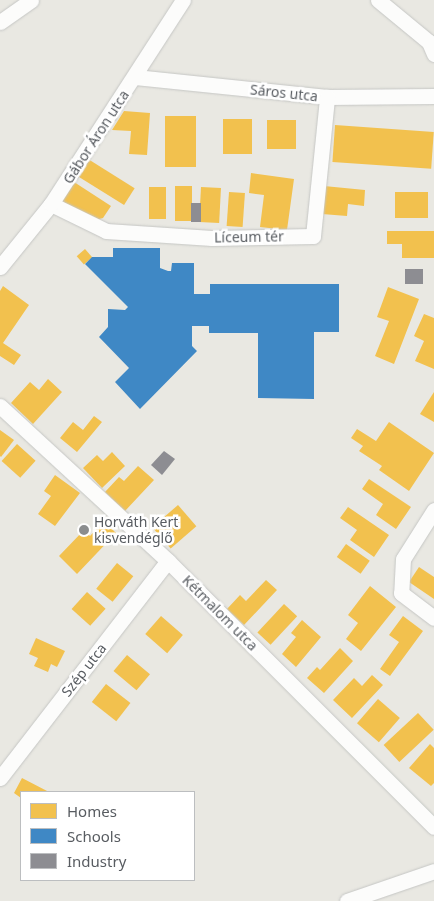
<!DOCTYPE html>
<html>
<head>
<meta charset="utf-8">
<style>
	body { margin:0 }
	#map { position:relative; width:434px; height:901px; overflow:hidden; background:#e9e8e2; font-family:"Noto Sans",sans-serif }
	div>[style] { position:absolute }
	.homes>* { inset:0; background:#f2c14e; transform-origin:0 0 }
	.schools>* { inset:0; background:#3f88c5 }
	.industry>* { inset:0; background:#8d8d92; transform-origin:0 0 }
	.roads { filter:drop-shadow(0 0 1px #c5c6c4) drop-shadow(0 0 1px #c5c6c4) }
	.minor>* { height:15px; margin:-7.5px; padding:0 7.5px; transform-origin:7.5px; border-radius:7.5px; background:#fcfcfb }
	.dots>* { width:14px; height:14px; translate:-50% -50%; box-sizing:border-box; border:2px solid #fff; border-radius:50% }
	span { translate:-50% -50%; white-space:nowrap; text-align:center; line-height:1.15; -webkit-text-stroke:5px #fff; paint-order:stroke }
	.street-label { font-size:14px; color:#585c61 }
	.poi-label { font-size:14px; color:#585c61 }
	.left { translate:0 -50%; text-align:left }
	.legend { position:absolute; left:20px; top:791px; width:175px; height:90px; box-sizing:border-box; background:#fff; border:1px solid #bcbec0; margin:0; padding:6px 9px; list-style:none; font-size:15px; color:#585c61 }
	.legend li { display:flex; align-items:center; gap:10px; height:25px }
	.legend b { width:25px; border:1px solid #bcbec0 }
</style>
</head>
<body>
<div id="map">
	<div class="homes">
		<i style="clip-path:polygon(124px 111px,150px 113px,147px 155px,129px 154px,131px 131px,112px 130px)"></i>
		<i style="left:165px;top:116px;width:31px;height:51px"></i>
		<i style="left:223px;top:119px;width:29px;height:35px"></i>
		<i style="left:267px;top:120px;width:29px;height:29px"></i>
		<i style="left:335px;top:125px;width:99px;height:37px;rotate:4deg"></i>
		<i style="left:88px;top:159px;width:55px;height:20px;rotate:32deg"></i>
		<i style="clip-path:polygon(251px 173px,294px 179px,287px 230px,260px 227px,264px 195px,249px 193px)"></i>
		<i style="clip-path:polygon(74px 182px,111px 206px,103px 218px,92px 221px,61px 201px)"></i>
		<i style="left:175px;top:186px;width:17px;height:35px"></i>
		<i style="clip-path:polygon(324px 186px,365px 190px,364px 206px,348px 204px,347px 216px,322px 214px)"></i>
		<i style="left:149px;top:187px;width:17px;height:32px"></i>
		<i style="left:201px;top:187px;width:20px;height:35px;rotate:3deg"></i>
		<i style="left:229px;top:192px;width:16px;height:34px;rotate:4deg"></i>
		<i style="left:395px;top:192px;width:33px;height:26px"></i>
		<i style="clip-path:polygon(387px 231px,434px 231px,434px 258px,402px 258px,402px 244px,387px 244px)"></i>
		<i style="left:85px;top:249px;width:11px;height:11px;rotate:49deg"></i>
		<i style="clip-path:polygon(3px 286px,29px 305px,3px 343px,21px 355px,14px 365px,0 356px,0 291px)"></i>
		<i style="clip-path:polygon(388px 287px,419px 299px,394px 364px,375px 356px,389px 321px,377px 317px)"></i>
		<i style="clip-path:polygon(424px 314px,434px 318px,434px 369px,415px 361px,424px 341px,414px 336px)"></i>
		<i style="clip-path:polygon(48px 379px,62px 392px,33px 424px,11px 403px,30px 382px,39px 390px)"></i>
		<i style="clip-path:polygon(434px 392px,434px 422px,420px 414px)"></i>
		<i style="clip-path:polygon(94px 416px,102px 422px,77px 452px,60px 438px,73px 422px,83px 430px)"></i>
		<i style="clip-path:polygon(389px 422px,434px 453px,409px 491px,379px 470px,382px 466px,359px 451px,363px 446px,351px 438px,357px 429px,376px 441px)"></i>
		<i style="clip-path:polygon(0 430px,14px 440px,1px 457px,0 456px)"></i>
		<i style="left:17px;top:444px;width:25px;height:23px;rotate:42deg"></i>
		<i style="clip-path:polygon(112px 452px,125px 466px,102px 488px,83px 468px,97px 455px,103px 461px)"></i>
		<i style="clip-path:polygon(138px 466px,154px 480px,125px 511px,105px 492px,119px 477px,124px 481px)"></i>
		<i style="clip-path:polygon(55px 475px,80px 493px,55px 526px,38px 514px,51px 496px,44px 491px)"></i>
		<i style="clip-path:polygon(369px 479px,411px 507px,396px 529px,376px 515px,383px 504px,362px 489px)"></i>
		<i style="left:178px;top:505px;width:28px;height:34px;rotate:49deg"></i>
		<i style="clip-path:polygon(348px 507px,389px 535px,374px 557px,350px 540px,357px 530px,340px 518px)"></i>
		<i style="clip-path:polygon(104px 521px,116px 533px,77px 574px,59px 556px,84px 530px,90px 536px)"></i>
		<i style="left:346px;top:544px;width:29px;height:16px;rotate:35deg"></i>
		<i style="left:117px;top:563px;width:21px;height:33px;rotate:39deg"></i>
		<i style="clip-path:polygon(419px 567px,434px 577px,434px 599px,409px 582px)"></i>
		<i style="clip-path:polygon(266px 580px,277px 590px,244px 625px,227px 609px,240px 595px,246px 601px)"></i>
		<i style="clip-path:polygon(370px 586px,396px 607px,361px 651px,346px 639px,358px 623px,348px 615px)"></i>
		<i style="left:87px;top:592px;width:25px;height:23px;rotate:42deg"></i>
		<i style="left:284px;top:604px;width:18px;height:39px;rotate:43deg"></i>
		<i style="left:161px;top:616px;width:29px;height:24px;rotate:41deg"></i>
		<i style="clip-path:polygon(403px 616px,423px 631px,390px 676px,380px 669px,399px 642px,389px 635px)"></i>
		<i style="clip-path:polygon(302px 620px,321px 637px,296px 667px,282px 654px,296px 637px,291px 633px)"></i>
		<i style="clip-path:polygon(36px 638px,65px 651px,57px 667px,51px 664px,48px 672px,34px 666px,38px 658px,29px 654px)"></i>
		<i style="clip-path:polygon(340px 648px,353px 661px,324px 693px,307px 678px,317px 667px,320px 670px)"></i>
		<i style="left:127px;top:655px;width:30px;height:21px;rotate:40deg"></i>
		<i style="clip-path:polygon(372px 675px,383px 685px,352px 718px,333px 700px,354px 678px,362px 686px)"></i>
		<i style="left:106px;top:684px;width:31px;height:23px;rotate:38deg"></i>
		<i style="left:378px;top:699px;width:29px;height:32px;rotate:41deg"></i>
		<i style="left:418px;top:713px;width:23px;height:47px;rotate:47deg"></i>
		<i style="clip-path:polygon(430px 744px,434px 748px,434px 783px,431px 786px,409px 768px)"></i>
		<i style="clip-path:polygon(22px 778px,49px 792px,21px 792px,21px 798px,14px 793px)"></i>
	</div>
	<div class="schools">
		<i style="clip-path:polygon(113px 248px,160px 248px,160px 268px,168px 271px,171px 271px,172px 263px,194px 263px,194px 294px,210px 294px,210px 284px,339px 284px,339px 332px,314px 332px,314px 399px,258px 398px,258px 333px,209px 333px,209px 326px,192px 326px,192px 346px,197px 351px,140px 409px,115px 382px,129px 368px,99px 337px,108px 327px,108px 309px,125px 310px,128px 307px,85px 264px,92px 257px,113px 257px)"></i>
	</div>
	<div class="industry">
		<i style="left:191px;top:203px;width:10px;height:19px"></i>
		<i style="left:405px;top:269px;width:18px;height:15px"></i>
		<i style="clip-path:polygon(164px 451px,175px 459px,162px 475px,151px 465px)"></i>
	</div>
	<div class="roads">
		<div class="minor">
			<i style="left:378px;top:0;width:66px;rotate:39.5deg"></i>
			<i style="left:429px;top:42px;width:13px;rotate:67deg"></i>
			<i style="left:0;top:22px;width:38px;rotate:-35deg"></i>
			<i style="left:135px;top:77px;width:193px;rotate:5.9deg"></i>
			<i style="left:327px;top:97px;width:107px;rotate:-0.5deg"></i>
			<i style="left:51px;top:204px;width:61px;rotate:26.1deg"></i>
			<i style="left:106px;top:231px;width:106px;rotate:3.8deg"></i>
			<i style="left:212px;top:238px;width:101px;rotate:-1.1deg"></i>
			<i style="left:313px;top:236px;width:140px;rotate:-84.2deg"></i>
			<i style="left:0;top:267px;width:81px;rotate:-51deg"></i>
			<i style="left:51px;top:204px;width:243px;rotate:-57.1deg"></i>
			<i style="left:0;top:406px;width:229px;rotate:42.7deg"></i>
			<i style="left:168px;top:561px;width:376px;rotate:45deg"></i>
			<i style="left:434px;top:510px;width:58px;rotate:122.3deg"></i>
			<i style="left:403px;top:559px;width:34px;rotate:93deg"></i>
			<i style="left:401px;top:593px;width:41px;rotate:37.1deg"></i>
			<i style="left:0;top:778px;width:274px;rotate:-52.3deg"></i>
			<i style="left:347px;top:901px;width:92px;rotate:-19deg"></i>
		</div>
	</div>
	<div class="dots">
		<i style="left:84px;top:530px;background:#8b8d8e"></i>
	</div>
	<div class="street-label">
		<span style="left:284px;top:93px;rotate:6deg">Sáros utca</span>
		<span style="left:96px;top:137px;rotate:-57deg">Gábor Áron utca</span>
		<span style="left:249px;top:237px;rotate:-1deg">Líceum tér</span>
		<span style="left:220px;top:613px;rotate:45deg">Kétmalom utca</span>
		<span style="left:84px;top:670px;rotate:-52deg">Szép utca</span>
	</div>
	<div class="poi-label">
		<span class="left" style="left:94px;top:530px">Horváth Kert<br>kisvendéglő</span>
	</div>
	<ul class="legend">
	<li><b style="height:14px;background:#f2c14e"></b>Homes</li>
	<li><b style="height:14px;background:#3f88c5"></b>Schools</li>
	<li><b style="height:14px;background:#8d8d92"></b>Industry</li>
	</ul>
</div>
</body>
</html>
